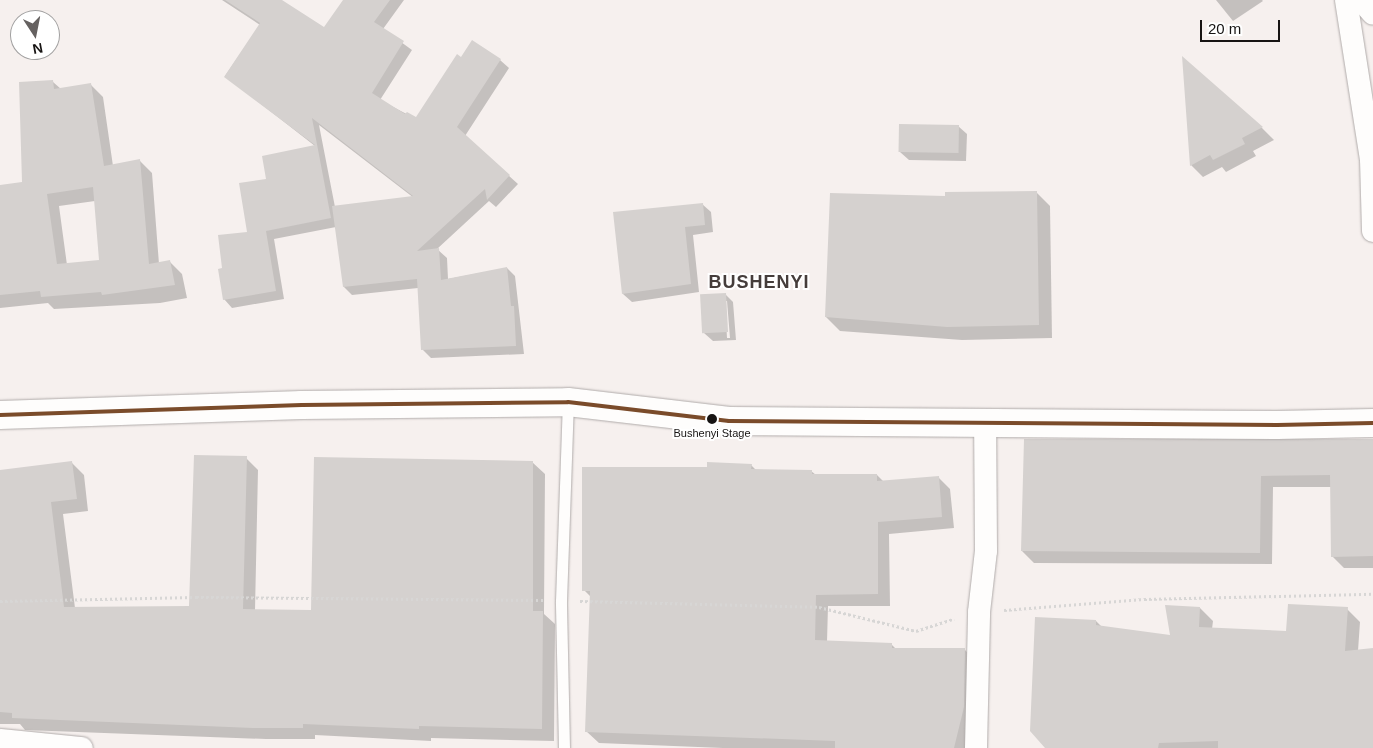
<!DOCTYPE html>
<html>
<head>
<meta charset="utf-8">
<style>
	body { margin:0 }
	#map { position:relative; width:1373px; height:748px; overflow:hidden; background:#f6f0ee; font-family:Helvetica,sans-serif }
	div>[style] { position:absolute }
	.shadow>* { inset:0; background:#0003 }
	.building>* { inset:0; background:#d5d1cf; transform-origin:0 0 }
	.path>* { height:3px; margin-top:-1.5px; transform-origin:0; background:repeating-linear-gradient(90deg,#d7d6d5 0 2.5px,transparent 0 5px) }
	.roads { filter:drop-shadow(0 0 1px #b0abaa) drop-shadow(0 0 1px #b0abaa) }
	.lane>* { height:11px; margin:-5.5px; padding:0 5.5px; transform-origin:5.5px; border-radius:5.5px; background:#fefdfc }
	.street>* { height:22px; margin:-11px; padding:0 11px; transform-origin:11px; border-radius:11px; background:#fefdfc }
	.primary>* { height:28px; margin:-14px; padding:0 14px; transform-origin:14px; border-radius:14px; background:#fefdfc }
	.bus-1>* { height:4px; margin:-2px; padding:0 2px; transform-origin:2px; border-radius:2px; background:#7a4b2a }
	.dots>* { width:14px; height:14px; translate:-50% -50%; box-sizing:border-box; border:2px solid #fff; border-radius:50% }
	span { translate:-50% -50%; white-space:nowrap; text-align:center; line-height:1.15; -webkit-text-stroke:4px #fff; paint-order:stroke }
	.bus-label { font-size:11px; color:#171413 }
	.district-label { font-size:18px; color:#453d3b; font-weight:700; letter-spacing:1px }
	.north { position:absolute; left:10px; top:10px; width:50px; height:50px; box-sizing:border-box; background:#fff; border:1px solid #a2a1a1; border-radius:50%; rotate:169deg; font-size:14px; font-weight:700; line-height:20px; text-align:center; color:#171413 }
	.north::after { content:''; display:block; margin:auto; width:18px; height:22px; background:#656160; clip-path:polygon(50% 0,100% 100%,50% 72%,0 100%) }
	.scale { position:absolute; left:1200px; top:20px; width:80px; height:22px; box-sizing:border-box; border:2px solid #171413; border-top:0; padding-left:6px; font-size:15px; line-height:18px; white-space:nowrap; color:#171413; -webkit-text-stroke:4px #fff; paint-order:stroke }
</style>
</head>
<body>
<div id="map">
	<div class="shadow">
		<i style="clip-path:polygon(evenodd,222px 0,277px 0,324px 29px,345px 0,404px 0,383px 29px,412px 50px,380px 100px,416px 119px,462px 58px,500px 60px,509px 68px,465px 136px,518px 184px,496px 207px,489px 201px,437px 249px,447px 258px,448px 279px,507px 268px,515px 276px,524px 354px,431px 358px,423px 350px,418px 288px,352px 295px,344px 287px,336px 227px,274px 239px,284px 299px,232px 308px,224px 299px,223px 269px,248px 233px,268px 180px,315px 146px,225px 76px,260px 25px,222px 0,319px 125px,414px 198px,335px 207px,319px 125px)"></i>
		<i style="clip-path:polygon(1216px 0,1262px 0,1263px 1px,1233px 21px)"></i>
		<i style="clip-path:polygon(1184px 59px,1262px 128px,1274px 140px,1253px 151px,1256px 156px,1226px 172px,1222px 167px,1203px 177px,1191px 165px)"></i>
		<i style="clip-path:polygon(evenodd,53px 82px,61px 89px,91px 85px,103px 97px,113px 166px,140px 161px,152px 173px,159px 264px,170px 262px,182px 274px,187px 298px,160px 303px,54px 309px,48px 303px,0 308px,0 186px,24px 183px,53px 82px,95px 201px,100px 262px,67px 265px,59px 206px,95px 201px)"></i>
		<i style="clip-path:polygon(958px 126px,967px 134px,966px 161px,909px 160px,900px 152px)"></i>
		<i style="clip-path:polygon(1036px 192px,1050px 206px,1052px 338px,962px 340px,840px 331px,826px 317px,946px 197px)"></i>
		<i style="clip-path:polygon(702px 204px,711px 212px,713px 232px,693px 235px,699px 292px,632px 302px,623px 294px,615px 213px)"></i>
		<i style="clip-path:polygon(evenodd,725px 294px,733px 302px,736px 340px,713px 341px,704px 333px,725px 294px,725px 301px,727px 301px,730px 338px,727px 338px,725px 301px)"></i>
		<i style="clip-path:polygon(1373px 440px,1373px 568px,1344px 568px,1332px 556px,1332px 487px,1273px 487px,1272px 564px,1034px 563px,1022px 551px)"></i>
		<i style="clip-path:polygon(246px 458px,258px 470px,255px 611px,312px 611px,532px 462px,545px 474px,544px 614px,555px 624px,554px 741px,431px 738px,431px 741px,315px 735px,315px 739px,266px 739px,25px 730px,20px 724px,0 724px,0 471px,71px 462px,84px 475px,88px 511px,63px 514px,75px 608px,190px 607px)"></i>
		<i style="clip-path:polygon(751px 465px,756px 470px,811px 471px,816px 475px,877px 475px,884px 482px,938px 477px,950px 489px,954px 528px,889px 534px,890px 606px,828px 606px,827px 642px,892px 645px,896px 649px,965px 650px,977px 662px,969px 748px,723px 748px,599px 743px,586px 731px,591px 597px,584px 590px,708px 468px)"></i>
		<i style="clip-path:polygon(1200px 608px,1213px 621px,1212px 629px,1287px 632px,1347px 609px,1360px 622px,1358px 651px,1373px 650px,1373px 748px,1047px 748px,1096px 621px,1102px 627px,1171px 636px)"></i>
	</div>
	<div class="building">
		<i style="clip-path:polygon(225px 0,282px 0,324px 27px,343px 0,390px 0,374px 22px,404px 41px,372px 93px,405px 114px,407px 112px,416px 117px,457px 54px,461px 57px,472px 40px,501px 59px,457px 127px,510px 175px,487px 200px,485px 189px,417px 251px,439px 248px,441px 280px,507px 267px,511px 306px,514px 306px,516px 346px,421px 350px,417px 279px,343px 287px,332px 206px,413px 196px,312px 118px,331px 218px,266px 231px,276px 291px,223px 300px,218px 269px,222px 268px,218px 235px,247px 232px,239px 183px,266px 179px,262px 156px,315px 145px,224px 77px,260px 23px)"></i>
		<i style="clip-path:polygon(1182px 56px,1263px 127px,1242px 138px,1245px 144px,1213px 160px,1210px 155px,1190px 166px)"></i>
		<i style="clip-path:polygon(evenodd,53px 80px,54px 89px,91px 83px,104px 166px,140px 159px,149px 264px,170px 260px,175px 285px,102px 295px,101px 292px,41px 297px,40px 291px,0 295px,0 185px,22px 182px,19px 82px,53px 80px,93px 187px,99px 260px,57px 264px,47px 194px,93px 187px)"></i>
		<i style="left:899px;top:124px;width:60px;height:28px;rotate:1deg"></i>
		<i style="clip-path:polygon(1037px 191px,1039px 325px,947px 327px,825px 317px,830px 193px,945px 196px,945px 192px)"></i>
		<i style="clip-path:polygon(703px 203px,705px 225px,685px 227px,691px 284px,622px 294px,613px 212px)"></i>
		<i style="left:726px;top:293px;width:39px;height:26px;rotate:87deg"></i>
		<i style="clip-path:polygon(1024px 439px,1373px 439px,1373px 556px,1331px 557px,1330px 475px,1261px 476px,1260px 553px,1021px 551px)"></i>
		<i style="clip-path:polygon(194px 455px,247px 456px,243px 609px,311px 610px,314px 457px,533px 461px,533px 611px,543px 611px,542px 729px,419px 726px,419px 729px,303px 724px,303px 728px,253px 728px,12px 718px,12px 713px,0 712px,0 470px,72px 461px,77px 499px,51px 502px,64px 607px,189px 606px)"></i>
		<i style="clip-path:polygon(707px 462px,752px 464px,751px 469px,812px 470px,812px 474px,877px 474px,877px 481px,939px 476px,942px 517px,878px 522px,878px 594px,816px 595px,815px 640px,892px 643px,892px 648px,965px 648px,964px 707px,954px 748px,835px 748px,835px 741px,585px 732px,590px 591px,582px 591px,582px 467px,707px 467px)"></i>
		<i style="clip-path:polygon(1288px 604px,1348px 607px,1345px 651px,1373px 648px,1373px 748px,1218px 748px,1218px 741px,1159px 743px,1158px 748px,1045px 748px,1030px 731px,1035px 617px,1096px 620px,1096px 625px,1170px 635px,1165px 605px,1200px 607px,1199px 627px,1286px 631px)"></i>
	</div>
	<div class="path">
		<i style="left:0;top:601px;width:196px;rotate:-1.2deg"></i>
		<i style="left:196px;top:597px;width:348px;rotate:0.5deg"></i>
		<i style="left:580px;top:601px;width:239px;rotate:1.4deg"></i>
		<i style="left:819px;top:607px;width:100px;rotate:13.9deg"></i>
		<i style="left:916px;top:631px;width:40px;rotate:-18deg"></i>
		<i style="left:1004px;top:610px;width:140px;rotate:-4.5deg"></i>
		<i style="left:1144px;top:599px;width:229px;rotate:-1.3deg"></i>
	</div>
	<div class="roads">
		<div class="lane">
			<i style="left:564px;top:748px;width:147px;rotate:-91.2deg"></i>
			<i style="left:561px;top:601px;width:199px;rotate:-88deg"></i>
		</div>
		<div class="street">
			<i style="left:1346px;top:0;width:161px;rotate:81.1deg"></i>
			<i style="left:1371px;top:159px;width:72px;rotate:88.4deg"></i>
			<i style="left:1361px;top:0;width:18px;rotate:49deg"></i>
			<i style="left:0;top:740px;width:82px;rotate:5.6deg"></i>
			<i style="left:976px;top:748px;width:136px;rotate:-88.7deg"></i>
			<i style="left:979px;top:612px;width:61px;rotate:-83.5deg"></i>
			<i style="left:986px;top:551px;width:129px;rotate:-90.4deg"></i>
		</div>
		<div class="primary">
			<i style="left:0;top:415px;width:302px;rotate:-1.9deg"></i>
			<i style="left:302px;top:405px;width:266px;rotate:-0.6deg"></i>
			<i style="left:568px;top:402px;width:162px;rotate:6.7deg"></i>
			<i style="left:729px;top:421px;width:548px;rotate:0.42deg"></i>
			<i style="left:1277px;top:425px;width:96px;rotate:-1.2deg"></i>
		</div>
	</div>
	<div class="bus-1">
		<i style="left:0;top:415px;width:302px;rotate:-1.9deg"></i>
		<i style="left:302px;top:405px;width:266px;rotate:-0.6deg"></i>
		<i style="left:568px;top:402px;width:162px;rotate:6.7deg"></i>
		<i style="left:729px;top:421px;width:548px;rotate:0.42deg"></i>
		<i style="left:1277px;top:425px;width:96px;rotate:-1.2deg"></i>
	</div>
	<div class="dots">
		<i style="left:712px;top:419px;background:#171413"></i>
	</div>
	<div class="bus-label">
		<span style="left:712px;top:433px">Bushenyi Stage</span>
	</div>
	<div class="district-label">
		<span style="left:759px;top:282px">BUSHENYI</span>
	</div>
	<div class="north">N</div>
	<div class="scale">20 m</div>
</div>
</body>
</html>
